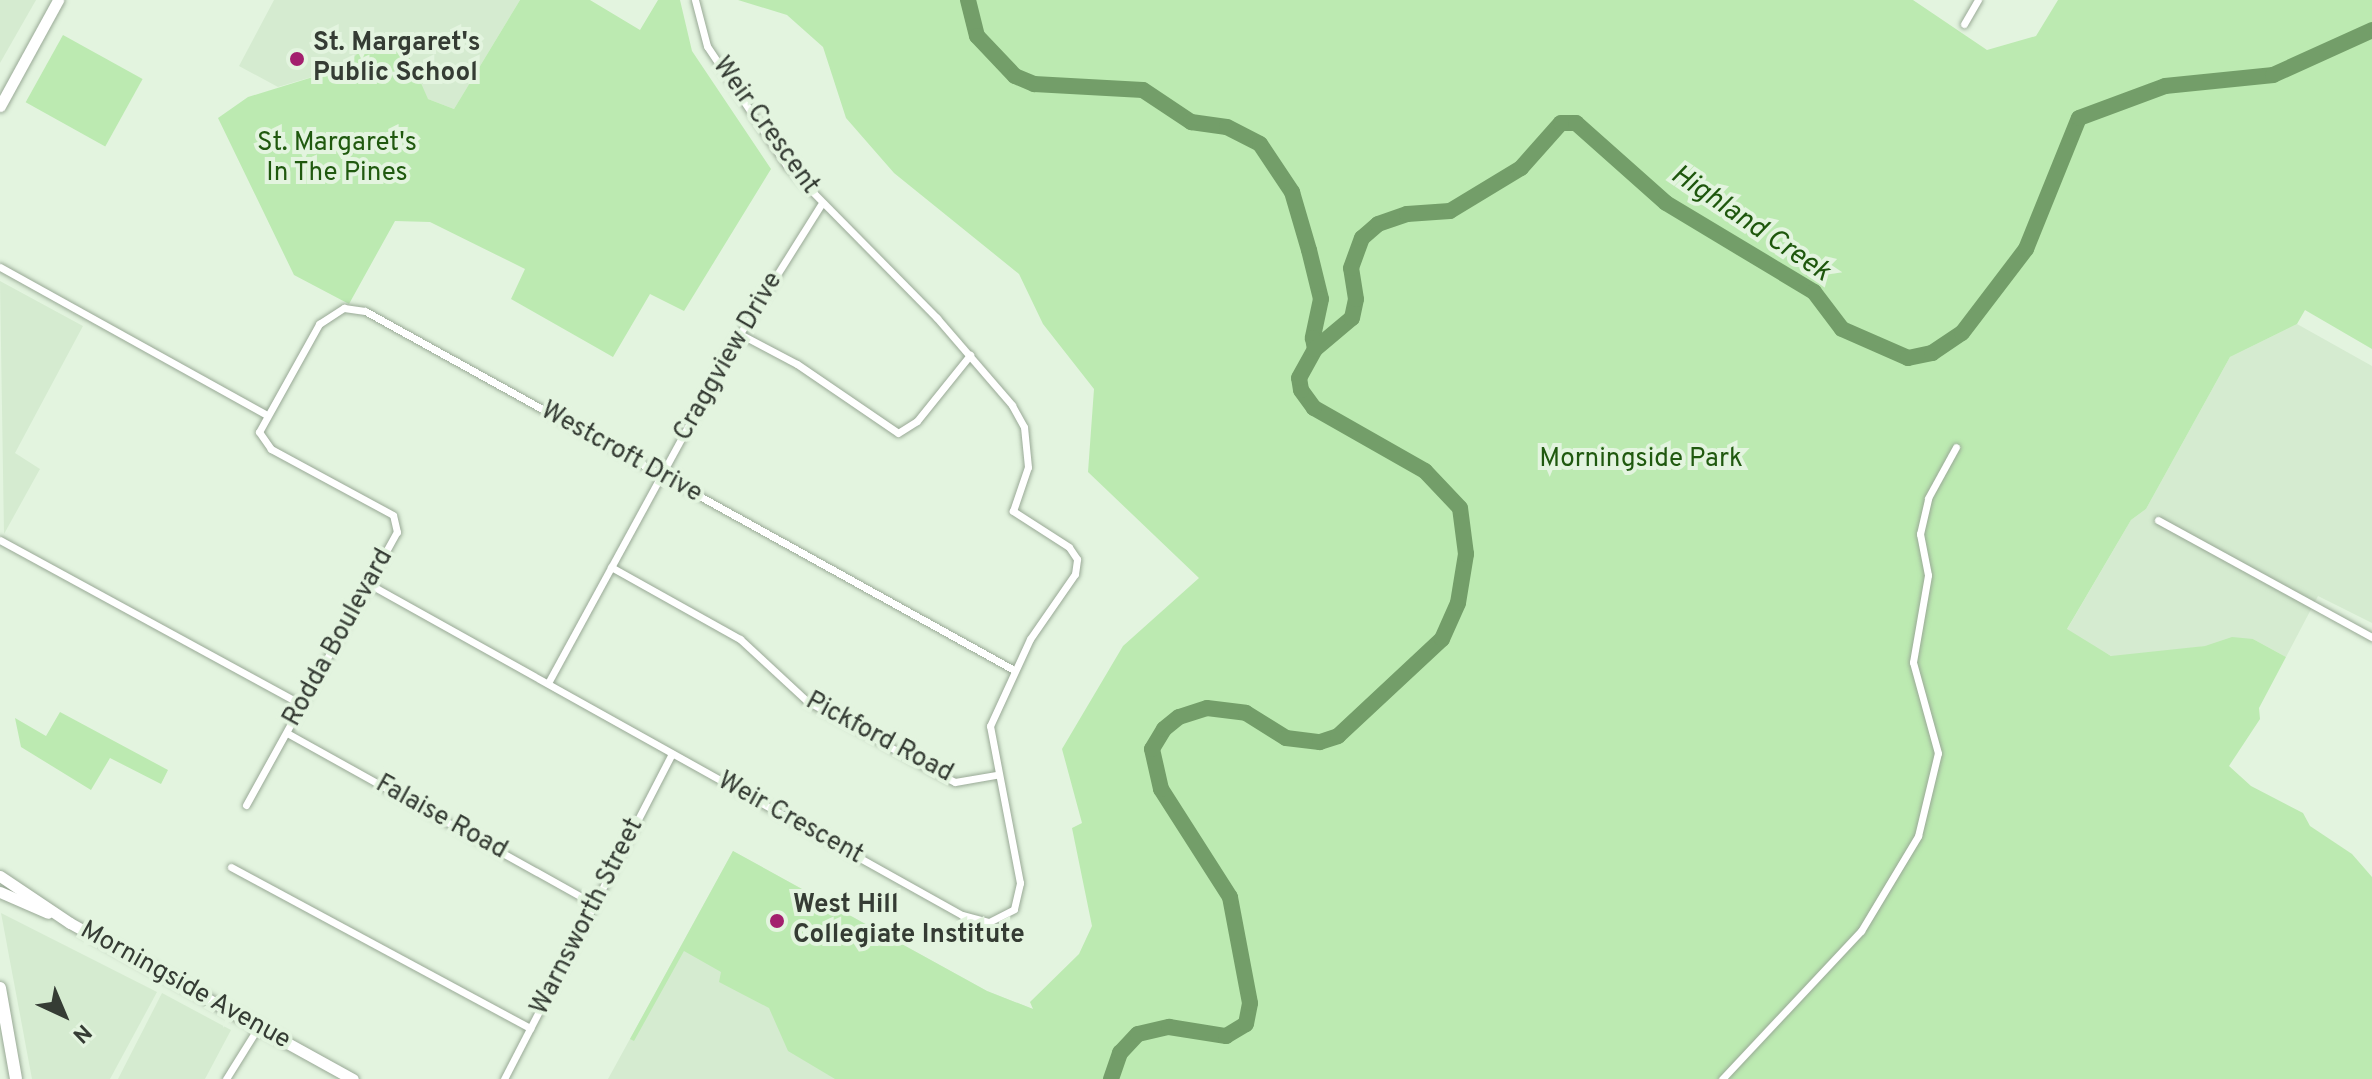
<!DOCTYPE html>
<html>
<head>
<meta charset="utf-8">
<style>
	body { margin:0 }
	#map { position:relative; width:2372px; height:1079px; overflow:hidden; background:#e3f4df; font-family:Overpass,sans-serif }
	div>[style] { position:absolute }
	.built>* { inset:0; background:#d5ebd0 }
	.green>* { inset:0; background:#bceab1; transform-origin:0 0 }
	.river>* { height:16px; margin:-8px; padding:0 8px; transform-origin:8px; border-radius:8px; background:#739e69 }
	.roads { filter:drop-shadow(0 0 2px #99a996) drop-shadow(0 0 2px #99a996) }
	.street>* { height:7px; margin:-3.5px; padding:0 3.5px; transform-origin:3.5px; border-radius:3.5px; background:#fff }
	.secondary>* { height:11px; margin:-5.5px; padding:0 5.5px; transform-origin:5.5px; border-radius:5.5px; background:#fff }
	.primary>* { height:12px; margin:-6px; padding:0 6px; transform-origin:6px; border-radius:6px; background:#fff }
	.dots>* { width:22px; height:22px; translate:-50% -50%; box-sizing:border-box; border:4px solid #e3f4df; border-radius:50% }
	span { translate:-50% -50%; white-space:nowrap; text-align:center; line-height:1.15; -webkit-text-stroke:8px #e3f4df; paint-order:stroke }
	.poi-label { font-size:26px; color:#353c34; font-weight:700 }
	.left { translate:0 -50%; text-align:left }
	.street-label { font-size:26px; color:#353c34 }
	.park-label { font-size:26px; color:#20590f }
	.water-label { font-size:28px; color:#1e570d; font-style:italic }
	.north { position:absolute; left:24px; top:975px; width:80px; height:80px; -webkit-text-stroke:6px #e3f4df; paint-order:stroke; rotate:136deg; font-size:22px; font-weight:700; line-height:32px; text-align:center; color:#353c34 }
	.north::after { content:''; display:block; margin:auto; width:28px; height:36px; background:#353c34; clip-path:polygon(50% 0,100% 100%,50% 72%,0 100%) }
</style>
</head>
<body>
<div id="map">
	<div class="built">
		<i style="clip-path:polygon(0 0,36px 0,0 63px)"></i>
		<i style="clip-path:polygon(274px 0,520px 0,454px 109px,428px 99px,359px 52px,342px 68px,278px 87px,239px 66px)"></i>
		<i style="clip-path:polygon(0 281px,83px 326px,15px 453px,40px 469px,4px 534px)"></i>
		<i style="clip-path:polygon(2297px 324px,2372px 366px,2372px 623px,2318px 596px,2286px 657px,2253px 639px,2117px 659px,2066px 631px,2131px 520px,2146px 509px,2230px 357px)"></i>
		<i style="clip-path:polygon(733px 851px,987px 991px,1033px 1009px,1013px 1079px,608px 1079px)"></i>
		<i style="clip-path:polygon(1px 913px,157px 992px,110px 1079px,32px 1079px)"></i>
		<i style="clip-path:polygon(162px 993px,231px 1030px,205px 1079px,118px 1079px)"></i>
	</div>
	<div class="green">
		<i style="clip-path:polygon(520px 0,590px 0,640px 30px,658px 0,680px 0,692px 51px,771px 169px,684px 311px,650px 294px,613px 357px,511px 299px,525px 269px,430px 222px,395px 221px,349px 304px,294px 275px,218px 118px,248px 97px,342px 68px,359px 52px,405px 47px,428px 99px,454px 109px)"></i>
		<i style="clip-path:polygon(738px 0,1913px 0,1987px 50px,2036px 36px,2058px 0,2372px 0,2372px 349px,2305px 310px,2297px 324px,2230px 357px,2146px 509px,2131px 520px,2067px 629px,2111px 656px,2205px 646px,2232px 637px,2253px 639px,2286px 657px,2259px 708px,2260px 719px,2229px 766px,2251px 786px,2303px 813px,2310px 826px,2352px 854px,2372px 877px,2372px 1079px,835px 1079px,788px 1051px,769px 1008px,719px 982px,721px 972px,684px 951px,634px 1041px,630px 1039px,733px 851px,987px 991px,1033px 1009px,1030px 1002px,1079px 954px,1092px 926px,1072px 828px,1082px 823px,1062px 749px,1123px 646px,1199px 578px,1088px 472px,1094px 389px,1043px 324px,1019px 274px,894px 173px,846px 118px,823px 47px,787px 15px)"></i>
		<i style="left:63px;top:35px;width:91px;height:77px;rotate:29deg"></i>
		<i style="clip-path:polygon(60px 712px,168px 770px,161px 784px,110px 758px,91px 790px,21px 747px,15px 718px,46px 736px)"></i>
	</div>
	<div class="river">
		<i style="left:968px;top:0;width:37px;rotate:76deg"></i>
		<i style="left:977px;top:36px;width:55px;rotate:46.5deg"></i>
		<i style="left:1015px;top:76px;width:21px;rotate:23deg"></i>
		<i style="left:1034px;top:84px;width:109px;rotate:3.2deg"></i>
		<i style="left:1143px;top:90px;width:58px;rotate:33.7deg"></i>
		<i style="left:1191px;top:122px;width:36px;rotate:8deg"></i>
		<i style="left:1227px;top:127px;width:37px;rotate:27deg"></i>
		<i style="left:1260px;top:144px;width:58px;rotate:56.3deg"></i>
		<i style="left:1292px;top:192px;width:60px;rotate:73.7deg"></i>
		<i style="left:1309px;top:250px;width:50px;rotate:76.2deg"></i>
		<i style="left:1321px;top:299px;width:40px;rotate:102deg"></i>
		<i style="left:1313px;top:338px;width:11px;rotate:80deg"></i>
		<i style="left:1111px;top:1079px;width:28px;rotate:-71deg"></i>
		<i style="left:1120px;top:1053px;width:26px;rotate:-47deg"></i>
		<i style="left:1138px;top:1034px;width:32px;rotate:-13deg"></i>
		<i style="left:1169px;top:1027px;width:58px;rotate:9deg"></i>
		<i style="left:1226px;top:1036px;width:23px;rotate:-31deg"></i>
		<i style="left:1246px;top:1024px;width:21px;rotate:-79deg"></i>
		<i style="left:1250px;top:1003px;width:108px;rotate:-100.7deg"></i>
		<i style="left:1230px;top:897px;width:128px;rotate:-122.6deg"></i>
		<i style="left:1161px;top:789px;width:41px;rotate:-102.7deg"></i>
		<i style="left:1152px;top:749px;width:23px;rotate:-59deg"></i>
		<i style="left:1164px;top:729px;width:19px;rotate:-39deg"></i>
		<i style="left:1179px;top:717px;width:29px;rotate:-18deg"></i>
		<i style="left:1207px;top:708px;width:39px;rotate:7deg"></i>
		<i style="left:1246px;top:713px;width:47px;rotate:32deg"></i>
		<i style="left:1286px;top:738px;width:34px;rotate:7deg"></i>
		<i style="left:1320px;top:742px;width:19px;rotate:-18deg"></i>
		<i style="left:1338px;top:736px;width:142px;rotate:-43deg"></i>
		<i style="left:1442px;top:639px;width:39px;rotate:-66deg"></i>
		<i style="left:1458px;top:603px;width:50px;rotate:-80.7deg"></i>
		<i style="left:1466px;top:554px;width:46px;rotate:-97.4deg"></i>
		<i style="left:1460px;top:508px;width:51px;rotate:-133.4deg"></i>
		<i style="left:1425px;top:471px;width:128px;rotate:-150.4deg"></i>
		<i style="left:1314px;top:408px;width:22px;rotate:-126deg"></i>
		<i style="left:1301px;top:390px;width:12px;rotate:-99deg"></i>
		<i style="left:1299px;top:378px;width:33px;rotate:-61deg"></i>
		<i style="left:1315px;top:349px;width:48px;rotate:-40deg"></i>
		<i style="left:1352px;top:318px;width:19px;rotate:-78deg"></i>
		<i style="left:1356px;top:299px;width:31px;rotate:-99deg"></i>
		<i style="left:1351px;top:268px;width:32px;rotate:-70deg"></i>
		<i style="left:1362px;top:238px;width:21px;rotate:-41deg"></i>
		<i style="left:1378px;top:224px;width:31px;rotate:-19deg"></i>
		<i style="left:1407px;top:214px;width:43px;rotate:-4deg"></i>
		<i style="left:1450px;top:211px;width:83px;rotate:-31.2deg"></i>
		<i style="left:1521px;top:168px;width:60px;rotate:-48.4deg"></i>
		<i style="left:1561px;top:123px;width:15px"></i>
		<i style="left:1576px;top:123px;width:120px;rotate:41.6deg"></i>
		<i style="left:1666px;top:203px;width:173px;rotate:31deg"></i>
		<i style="left:1814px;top:292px;width:46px;rotate:52.9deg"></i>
		<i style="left:1842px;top:329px;width:72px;rotate:23.7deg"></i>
		<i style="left:1908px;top:358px;width:25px;rotate:-12deg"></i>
		<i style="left:1932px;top:353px;width:36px;rotate:-34deg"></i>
		<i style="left:1962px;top:333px;width:106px;rotate:-52.7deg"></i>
		<i style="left:2026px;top:249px;width:141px;rotate:-68deg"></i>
		<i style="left:2079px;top:118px;width:92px;rotate:-20.4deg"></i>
		<i style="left:2165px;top:86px;width:109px;rotate:-5.8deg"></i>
		<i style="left:2273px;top:75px;width:109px;rotate:-24.4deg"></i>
	</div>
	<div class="roads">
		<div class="street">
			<i style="left:1964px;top:24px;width:28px;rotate:-60deg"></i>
			<i style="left:0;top:267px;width:303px;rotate:29deg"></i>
			<i style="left:740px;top:334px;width:64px;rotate:27.8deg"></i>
			<i style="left:797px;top:364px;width:122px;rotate:34.3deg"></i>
			<i style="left:898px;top:433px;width:22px;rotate:-32deg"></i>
			<i style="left:917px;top:421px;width:85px;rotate:-51.2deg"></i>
			<i style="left:2158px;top:520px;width:244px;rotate:28.7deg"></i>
			<i style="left:0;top:540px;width:343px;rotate:28.6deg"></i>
			<i style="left:611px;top:567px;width:148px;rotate:29.2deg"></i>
			<i style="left:740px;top:639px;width:91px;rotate:42.8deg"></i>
			<i style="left:807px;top:701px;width:146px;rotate:29deg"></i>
			<i style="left:935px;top:772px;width:22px;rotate:27deg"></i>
			<i style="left:955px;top:782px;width:42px;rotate:-9.7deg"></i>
			<i style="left:369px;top:584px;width:679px;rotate:29.17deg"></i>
			<i style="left:962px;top:915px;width:28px;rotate:15deg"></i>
			<i style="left:989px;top:922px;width:28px;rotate:-27deg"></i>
			<i style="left:1014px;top:909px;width:27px;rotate:-77deg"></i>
			<i style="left:1020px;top:883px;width:160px;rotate:-100.8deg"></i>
			<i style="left:990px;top:726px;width:96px;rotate:-65.3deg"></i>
			<i style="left:1030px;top:639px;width:79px;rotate:-55.3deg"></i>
			<i style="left:1075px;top:574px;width:15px;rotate:-82deg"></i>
			<i style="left:1077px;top:559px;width:14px;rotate:-124deg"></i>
			<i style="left:1069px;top:547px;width:67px;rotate:-147.3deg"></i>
			<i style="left:1013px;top:511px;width:46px;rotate:-71.2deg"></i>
			<i style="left:1028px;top:467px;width:40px;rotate:-95.7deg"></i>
			<i style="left:1024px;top:427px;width:25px;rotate:-119deg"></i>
			<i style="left:1012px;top:405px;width:115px;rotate:-130.8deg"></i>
			<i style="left:937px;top:318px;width:214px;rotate:-134.6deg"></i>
			<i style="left:787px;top:166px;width:144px;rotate:-123.7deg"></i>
			<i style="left:707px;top:46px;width:48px;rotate:-104.6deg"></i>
			<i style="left:548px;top:683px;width:372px;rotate:-61.4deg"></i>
			<i style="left:726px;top:356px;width:181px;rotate:-57.9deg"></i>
			<i style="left:287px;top:733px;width:351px;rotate:29.1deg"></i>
			<i style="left:246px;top:805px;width:312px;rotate:-61.1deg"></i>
			<i style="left:397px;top:532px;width:17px;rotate:-103deg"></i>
			<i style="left:393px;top:515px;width:139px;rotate:-151.6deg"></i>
			<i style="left:271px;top:449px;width:21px;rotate:-125deg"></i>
			<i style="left:259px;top:432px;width:124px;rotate:-60.9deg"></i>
			<i style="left:319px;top:324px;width:30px;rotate:-33deg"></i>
			<i style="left:344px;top:308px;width:21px;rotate:8deg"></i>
			<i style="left:365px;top:311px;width:742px;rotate:28.95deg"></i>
			<i style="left:231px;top:867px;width:340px;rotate:28.3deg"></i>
			<i style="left:226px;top:1079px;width:62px;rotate:-58.1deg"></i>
			<i style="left:504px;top:1079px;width:366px;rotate:-62.7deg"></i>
			<i style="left:1722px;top:1079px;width:203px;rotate:-46.8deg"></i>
			<i style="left:1861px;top:931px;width:111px;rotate:-59deg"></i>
			<i style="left:1918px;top:836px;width:85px;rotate:-76.5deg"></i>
			<i style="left:1938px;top:753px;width:94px;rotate:-105.4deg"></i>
			<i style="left:1913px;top:662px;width:88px;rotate:-80.2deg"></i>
			<i style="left:1928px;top:575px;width:42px;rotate:-101deg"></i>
			<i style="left:1920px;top:534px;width:37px;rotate:-77deg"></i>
			<i style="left:1928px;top:498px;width:58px;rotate:-61.2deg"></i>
		</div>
		<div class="secondary">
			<i style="left:0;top:106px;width:121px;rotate:-61.3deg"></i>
			<i style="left:0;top:876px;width:84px;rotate:33.9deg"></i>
			<i style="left:70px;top:923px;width:323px;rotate:28.9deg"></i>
			<i style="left:0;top:892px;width:52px;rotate:23.6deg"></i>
		</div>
		<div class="primary">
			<i style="left:0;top:988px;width:92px;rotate:80deg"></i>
		</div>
	</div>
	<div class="dots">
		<i style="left:297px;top:59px;background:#a31f6e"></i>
		<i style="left:777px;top:921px;background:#a31f6e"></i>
	</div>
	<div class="poi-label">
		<span class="left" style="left:313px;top:59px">St. Margaret's<br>Public School</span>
		<span class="left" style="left:793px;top:921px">West Hill<br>Collegiate Institute</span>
	</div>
	<div class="street-label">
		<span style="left:765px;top:126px;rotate:54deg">Weir Crescent</span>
		<span style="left:729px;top:357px;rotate:-60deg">Craggview Drive</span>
		<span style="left:621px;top:453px;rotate:29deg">Westcroft Drive</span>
		<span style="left:339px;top:638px;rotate:-61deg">Rodda Boulevard</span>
		<span style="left:879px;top:738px;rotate:28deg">Pickford Road</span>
		<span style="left:441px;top:818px;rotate:29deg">Falaise Road</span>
		<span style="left:790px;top:819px;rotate:29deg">Weir Crescent</span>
		<span style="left:588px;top:917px;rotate:-63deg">Warnsworth Street</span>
		<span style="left:185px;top:986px;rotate:29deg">Morningside Avenue</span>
	</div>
	<div class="park-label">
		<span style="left:337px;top:159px">St. Margaret's<br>In The Pines</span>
		<span style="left:1641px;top:460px">Morningside Park</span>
	</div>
	<div class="water-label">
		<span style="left:1750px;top:224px;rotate:34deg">Highland Creek</span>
	</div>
	<div class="north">N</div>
</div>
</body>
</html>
